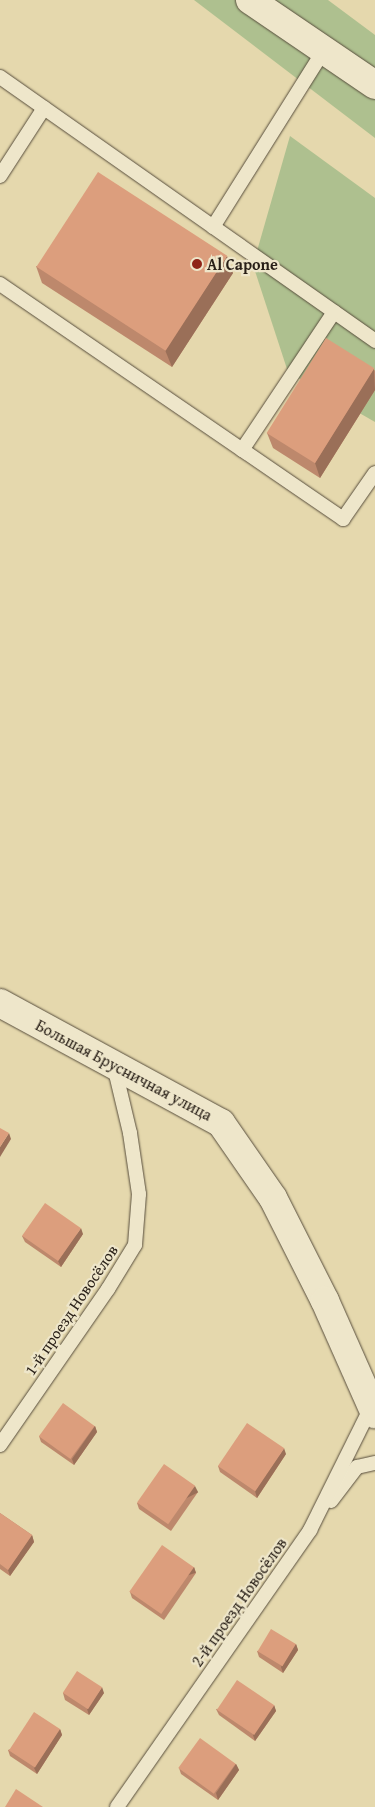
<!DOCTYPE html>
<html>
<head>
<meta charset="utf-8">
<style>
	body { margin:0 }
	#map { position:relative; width:375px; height:1807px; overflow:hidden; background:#e5d8ad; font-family:"Gentium Book Plus",serif }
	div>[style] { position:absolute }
	.green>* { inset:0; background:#aec08f }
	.roads { filter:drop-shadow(0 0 1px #574d3c) drop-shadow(0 0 1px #574d3c) }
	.lane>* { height:14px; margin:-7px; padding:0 7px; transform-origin:7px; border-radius:7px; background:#eee6ca }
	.street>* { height:28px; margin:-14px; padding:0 14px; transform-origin:14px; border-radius:14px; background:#eee6ca }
	.wall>* { inset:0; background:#bd886c }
	.shaded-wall>* { inset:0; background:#9a6f58; transform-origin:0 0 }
	.building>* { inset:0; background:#dc9e7d; transform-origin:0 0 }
	.dots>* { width:14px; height:14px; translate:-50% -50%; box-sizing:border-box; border:2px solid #eee6ca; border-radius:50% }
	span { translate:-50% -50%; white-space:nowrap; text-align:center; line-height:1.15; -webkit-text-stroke:4.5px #eee6ca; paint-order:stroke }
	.poi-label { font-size:16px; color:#281f17; font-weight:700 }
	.left { translate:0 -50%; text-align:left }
	.street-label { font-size:16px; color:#281f17 }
</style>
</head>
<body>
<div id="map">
	<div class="green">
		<i style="clip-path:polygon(194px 0,328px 0,375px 35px,375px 138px)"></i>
		<i style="clip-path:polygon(290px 136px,375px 198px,375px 422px,288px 372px,253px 265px)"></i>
	</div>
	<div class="roads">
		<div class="lane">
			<i style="left:0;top:77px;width:459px;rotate:35.1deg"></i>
			<i style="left:0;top:176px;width:81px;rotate:-57.1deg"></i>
			<i style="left:213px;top:227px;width:209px;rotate:-57.9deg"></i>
			<i style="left:0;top:284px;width:416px;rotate:34.4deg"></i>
			<i style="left:343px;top:519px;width:56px;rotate:-55.2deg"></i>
			<i style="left:242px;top:450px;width:166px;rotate:-56.3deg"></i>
			<i style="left:0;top:1445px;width:190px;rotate:-55.3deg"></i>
			<i style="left:108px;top:1289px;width:52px;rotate:-58.5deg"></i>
			<i style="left:135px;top:1245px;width:51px;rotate:-85.5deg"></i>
			<i style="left:139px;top:1194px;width:62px;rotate:-98.4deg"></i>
			<i style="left:130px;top:1133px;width:69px;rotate:-103.4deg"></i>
			<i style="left:331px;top:1501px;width:43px;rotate:-52.6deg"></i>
			<i style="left:357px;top:1467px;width:18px;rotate:-13deg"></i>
			<i style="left:117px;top:1807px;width:338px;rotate:-55.1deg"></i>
			<i style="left:310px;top:1530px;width:137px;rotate:-63.6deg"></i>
		</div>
		<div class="street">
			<i style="left:250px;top:0;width:151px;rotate:34.2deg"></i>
			<i style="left:0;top:1003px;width:251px;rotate:28.5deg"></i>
			<i style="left:221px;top:1123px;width:91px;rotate:55.3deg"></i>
			<i style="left:273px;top:1198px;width:115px;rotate:63.2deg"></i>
			<i style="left:325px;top:1301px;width:124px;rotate:66.1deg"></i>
		</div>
	</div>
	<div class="wall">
		<i style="clip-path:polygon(36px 266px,233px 273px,172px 367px,42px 283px)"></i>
		<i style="clip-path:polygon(375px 370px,375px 390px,320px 478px,273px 448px,267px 433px)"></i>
		<i style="clip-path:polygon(83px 1234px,61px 1267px,25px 1242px,22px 1236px)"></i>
		<i style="clip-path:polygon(95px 1426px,97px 1432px,74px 1465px,41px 1442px,39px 1436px)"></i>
		<i style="clip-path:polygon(286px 1454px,257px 1498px,220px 1472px,218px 1466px)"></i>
		<i style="clip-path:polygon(198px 1492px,171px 1531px,139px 1509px,137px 1503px)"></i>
		<i style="clip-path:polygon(0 1513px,32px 1535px,34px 1542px,10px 1576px,0 1569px)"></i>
		<i style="clip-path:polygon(194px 1567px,196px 1573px,164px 1620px,132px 1598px,130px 1592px)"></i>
		<i style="clip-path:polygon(296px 1644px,298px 1650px,283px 1673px,259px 1657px,257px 1651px)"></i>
		<i style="clip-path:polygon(63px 1693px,104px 1693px,89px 1715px,65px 1700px)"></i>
		<i style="clip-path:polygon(274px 1705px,276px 1711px,255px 1741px,219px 1715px,216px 1709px)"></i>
		<i style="clip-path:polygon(60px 1729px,62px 1735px,37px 1774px,10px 1756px,8px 1750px)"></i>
		<i style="clip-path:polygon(236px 1764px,239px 1770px,218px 1800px,181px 1774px,179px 1768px)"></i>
	</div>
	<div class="shaded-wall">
		<i style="clip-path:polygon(227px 256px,233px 273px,172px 367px,165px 350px)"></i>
		<i style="clip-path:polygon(374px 368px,375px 390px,320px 478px,315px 463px)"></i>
		<i style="clip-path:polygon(9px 1133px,11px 1139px,0 1157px,0 1147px)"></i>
		<i style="clip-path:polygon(81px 1228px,83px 1234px,61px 1267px,58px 1261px)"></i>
		<i style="clip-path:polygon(95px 1426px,97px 1432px,74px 1465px,72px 1459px)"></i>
		<i style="clip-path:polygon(284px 1448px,286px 1454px,257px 1498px,255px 1491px)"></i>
		<i style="left:195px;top:1486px;width:7px;height:47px;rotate:63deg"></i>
		<i style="clip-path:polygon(32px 1535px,34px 1542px,10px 1576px,8px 1570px)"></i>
		<i style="left:194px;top:1567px;width:6px;height:57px;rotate:72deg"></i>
		<i style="clip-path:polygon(296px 1644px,298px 1650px,283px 1673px,281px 1667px)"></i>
		<i style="clip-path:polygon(102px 1687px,104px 1693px,89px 1715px,87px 1709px)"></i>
		<i style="clip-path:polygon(274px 1705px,276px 1711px,255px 1741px,253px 1735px)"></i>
		<i style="clip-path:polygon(60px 1729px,62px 1735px,37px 1774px,34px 1768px)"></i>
		<i style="clip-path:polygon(236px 1764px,239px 1770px,218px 1800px,216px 1793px)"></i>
	</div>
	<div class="building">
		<i style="left:98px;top:172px;width:154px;height:113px;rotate:33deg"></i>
		<i style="left:326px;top:338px;width:57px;height:112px;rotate:32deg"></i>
		<i style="clip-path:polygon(0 1128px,9px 1133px,0 1147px)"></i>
		<i style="left:45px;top:1203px;width:44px;height:40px;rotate:35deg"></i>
		<i style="left:63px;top:1403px;width:39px;height:41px;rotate:36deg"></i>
		<i style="left:247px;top:1423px;width:45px;height:52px;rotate:34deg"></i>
		<i style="left:164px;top:1464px;width:38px;height:47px;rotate:35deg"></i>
		<i style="clip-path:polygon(0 1513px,32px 1535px,8px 1570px,0 1564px)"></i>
		<i style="left:162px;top:1545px;width:39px;height:57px;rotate:35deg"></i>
		<i style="left:271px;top:1629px;width:29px;height:26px;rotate:31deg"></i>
		<i style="left:77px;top:1671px;width:30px;height:26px;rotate:33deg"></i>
		<i style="left:237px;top:1680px;width:45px;height:36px;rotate:34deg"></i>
		<i style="left:34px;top:1712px;width:31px;height:46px;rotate:33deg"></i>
		<i style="left:200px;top:1738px;width:44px;height:37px;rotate:36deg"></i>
		<i style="clip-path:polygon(16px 1789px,43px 1807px,5px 1807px)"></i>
	</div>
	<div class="dots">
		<i style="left:197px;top:264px;background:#8f2418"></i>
	</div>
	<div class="poi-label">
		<span class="left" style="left:207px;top:264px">Al Capone</span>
	</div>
	<div class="street-label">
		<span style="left:124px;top:1070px;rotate:28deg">Большая Брусничная улица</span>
		<span style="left:71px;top:1310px;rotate:-56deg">1-й проезд Новосёлов</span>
		<span style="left:239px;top:1602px;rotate:-55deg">2-й проезд Новосёлов</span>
	</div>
</div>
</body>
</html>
